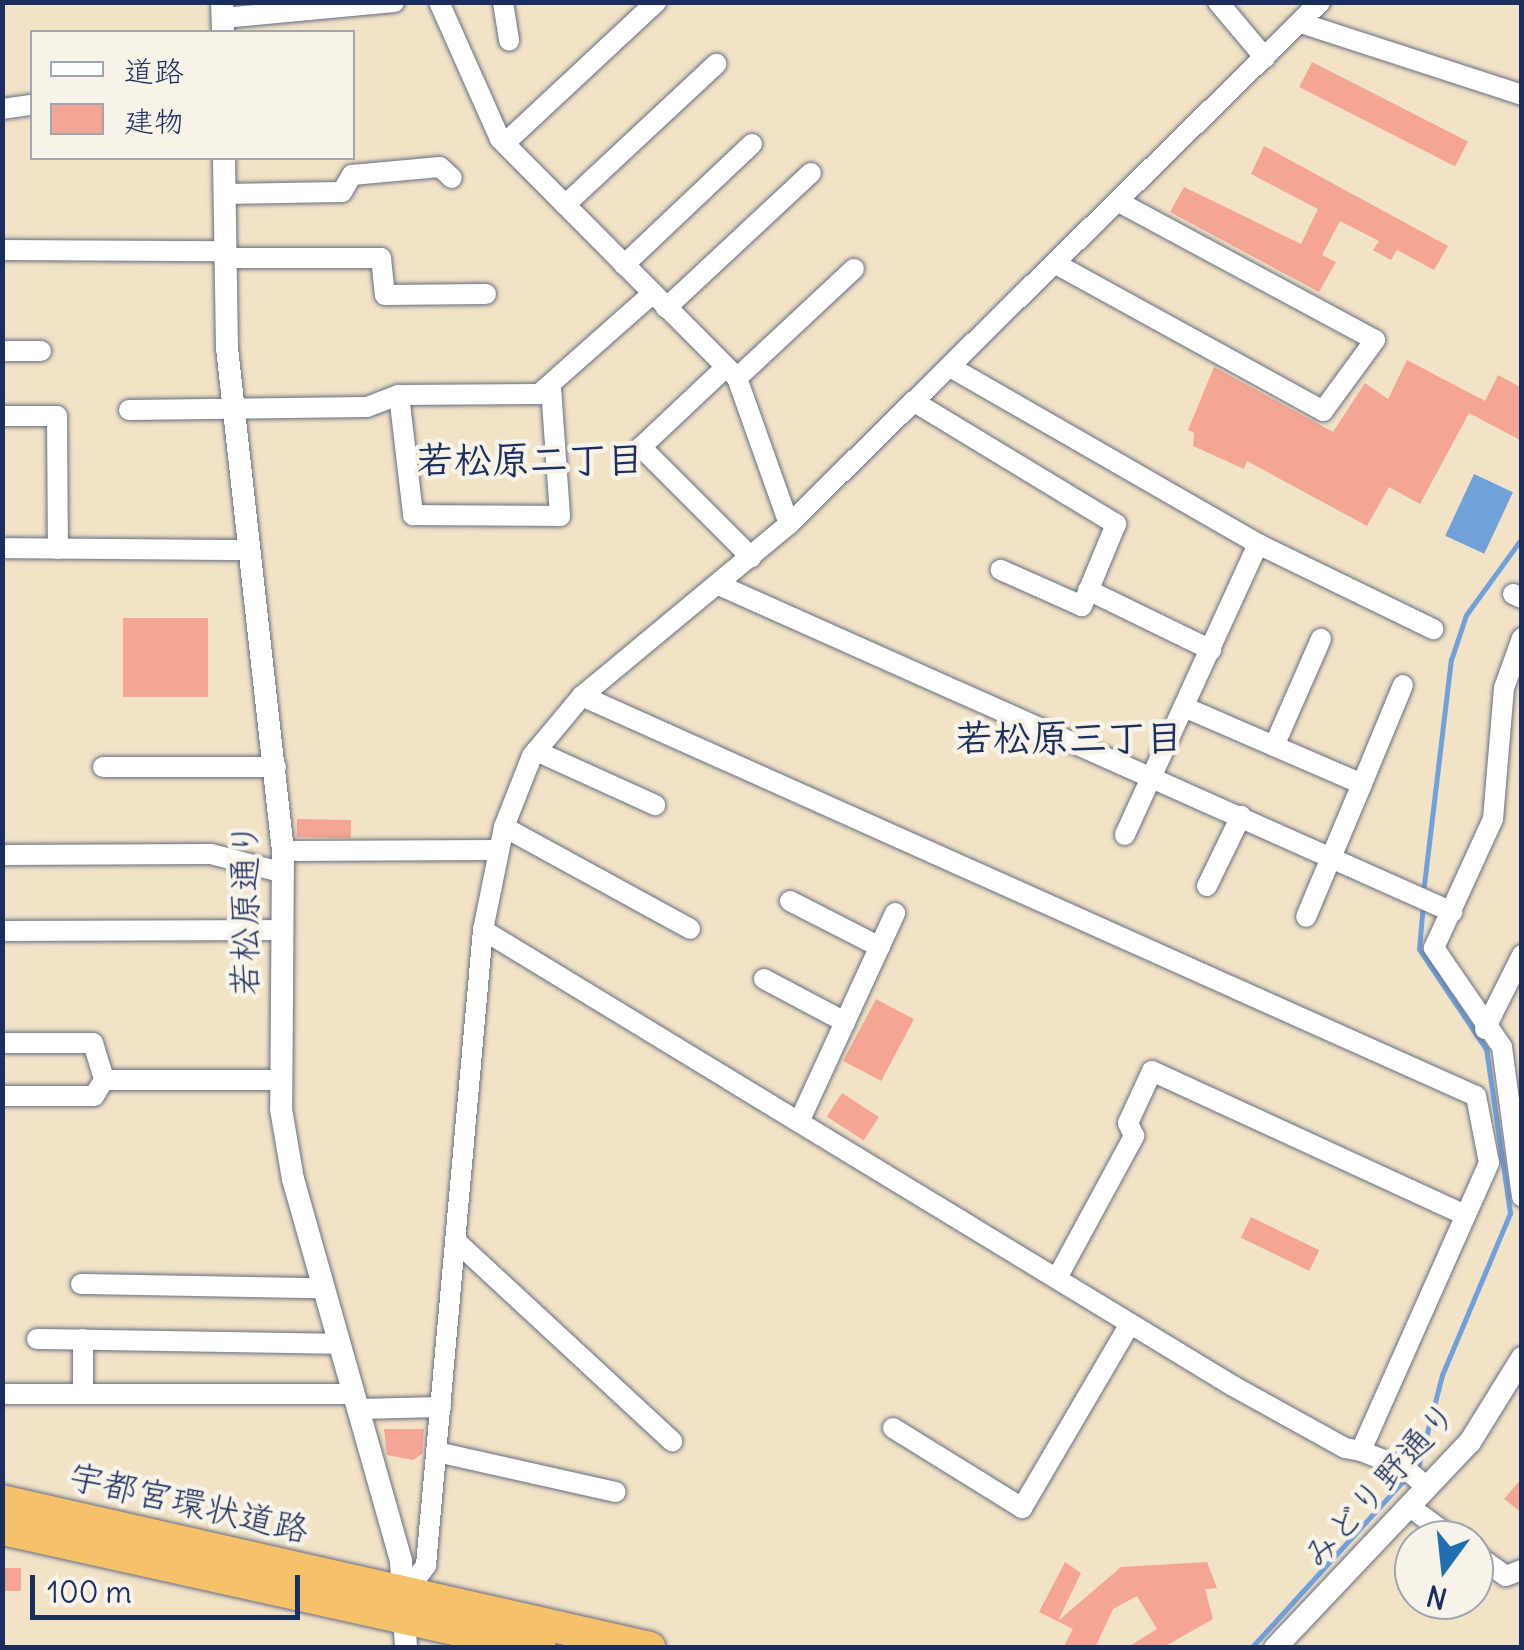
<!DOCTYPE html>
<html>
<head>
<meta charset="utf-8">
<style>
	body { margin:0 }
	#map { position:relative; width:1524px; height:1650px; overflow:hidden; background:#f2e2c6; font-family:Delius,"Klee One",sans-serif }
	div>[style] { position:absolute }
	.water>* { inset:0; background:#71a1db; transform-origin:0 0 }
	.stream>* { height:5px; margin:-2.5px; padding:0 2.5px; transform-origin:2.5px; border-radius:2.5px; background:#71a1db }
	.building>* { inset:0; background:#f4a594; transform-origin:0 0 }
	.roads { filter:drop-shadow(0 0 2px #666e82) drop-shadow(0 0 2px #666e82) }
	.minor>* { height:20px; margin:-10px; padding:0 10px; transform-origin:10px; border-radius:10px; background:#fff }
	.tertiary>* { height:22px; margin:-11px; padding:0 11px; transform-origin:11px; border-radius:11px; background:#fff }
	.trunk>* { height:32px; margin:-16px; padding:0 16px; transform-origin:16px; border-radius:16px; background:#f5c16b }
	span { translate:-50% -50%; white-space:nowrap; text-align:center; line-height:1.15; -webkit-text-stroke:9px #f7f3e8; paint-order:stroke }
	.street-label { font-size:35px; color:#1b2f5e }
	.neighbourhood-label { font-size:38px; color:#1b2f5e; font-weight:700 }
	.frame { position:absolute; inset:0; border:5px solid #1b2f5e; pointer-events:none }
	.legend { position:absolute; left:30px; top:30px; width:325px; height:130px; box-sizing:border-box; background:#f7f3e8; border:2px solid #9fa5b1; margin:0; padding:12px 18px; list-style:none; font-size:30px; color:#1b2f5e }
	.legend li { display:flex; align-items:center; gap:20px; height:50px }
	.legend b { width:50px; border:2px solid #9fa5b1 }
	.north { position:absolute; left:1394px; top:1520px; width:100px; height:100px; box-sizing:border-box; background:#f7f3e8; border:2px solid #9fa5b1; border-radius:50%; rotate:195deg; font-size:28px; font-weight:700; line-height:40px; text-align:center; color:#1b2f5e }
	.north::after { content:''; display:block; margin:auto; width:35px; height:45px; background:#1f6fb2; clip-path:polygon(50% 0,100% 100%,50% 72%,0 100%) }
	.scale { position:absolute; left:30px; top:1575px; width:270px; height:45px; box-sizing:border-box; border:5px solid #1b2f5e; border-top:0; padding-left:12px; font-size:30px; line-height:35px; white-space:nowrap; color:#1b2f5e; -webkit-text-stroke:8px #f7f3e8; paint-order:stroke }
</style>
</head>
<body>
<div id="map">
	<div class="water">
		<i style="left:1474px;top:474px;width:43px;height:68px;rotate:25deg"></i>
	</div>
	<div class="stream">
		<i style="left:1424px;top:885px;width:227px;rotate:-83.2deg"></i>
		<i style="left:1451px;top:660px;width:47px;rotate:-71.6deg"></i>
		<i style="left:1466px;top:615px;width:95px;rotate:-54deg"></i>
		<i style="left:1419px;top:1464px;width:92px;rotate:-75.5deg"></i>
		<i style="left:1442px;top:1375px;width:176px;rotate:-67.2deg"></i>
		<i style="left:1510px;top:1213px;width:166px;rotate:-98.3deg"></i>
		<i style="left:1486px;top:1049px;width:120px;rotate:-123.8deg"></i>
		<i style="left:1419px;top:949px;width:38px;rotate:-85deg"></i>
		<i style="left:1251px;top:1648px;width:229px;rotate:-47.7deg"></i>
	</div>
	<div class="building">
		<i style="left:1312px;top:62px;width:175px;height:28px;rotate:27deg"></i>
		<i style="clip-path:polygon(1264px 146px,1448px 246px,1434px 270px,1397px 250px,1391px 260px,1373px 250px,1379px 241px,1340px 221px,1322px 255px,1336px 262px,1319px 292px,1170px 212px,1184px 187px,1301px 244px,1318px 209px,1251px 174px)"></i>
		<i style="clip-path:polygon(1407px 360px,1485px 401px,1498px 375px,1522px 388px,1522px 441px,1469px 413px,1420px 504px,1389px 487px,1367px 526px,1247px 461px,1244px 469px,1193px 446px,1194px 433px,1188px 430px,1214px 367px,1333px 432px,1365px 383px,1388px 399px)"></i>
		<i style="left:208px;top:618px;width:79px;height:85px;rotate:90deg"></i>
		<i style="left:297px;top:819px;width:54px;height:18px;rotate:1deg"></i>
		<i style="left:876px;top:999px;width:43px;height:70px;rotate:28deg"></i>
		<i style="left:842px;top:1093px;width:44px;height:28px;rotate:33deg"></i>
		<i style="left:1251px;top:1217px;width:76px;height:23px;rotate:26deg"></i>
		<i style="clip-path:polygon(384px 1429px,424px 1429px,422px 1454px,413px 1460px,387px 1455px)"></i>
		<i style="clip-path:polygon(1522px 1478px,1522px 1513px,1504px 1499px)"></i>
		<i style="clip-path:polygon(1065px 1562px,1081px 1573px,1058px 1621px,1121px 1567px,1207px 1562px,1217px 1588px,1205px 1589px,1213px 1619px,1162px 1648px,1126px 1648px,1157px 1629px,1137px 1596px,1113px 1609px,1095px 1648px,1063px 1648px,1073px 1629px,1039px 1612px)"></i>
		<i style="left:2px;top:1568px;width:19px;height:23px"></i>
	</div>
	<div class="roads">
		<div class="minor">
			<i style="left:439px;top:2px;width:150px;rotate:66deg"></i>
			<i style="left:500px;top:139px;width:337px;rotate:45.2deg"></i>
			<i style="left:737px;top:378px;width:155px;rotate:70.4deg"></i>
			<i style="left:503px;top:2px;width:39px;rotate:81deg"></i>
			<i style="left:1218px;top:2px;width:73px;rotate:50deg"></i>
			<i style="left:223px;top:18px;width:172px;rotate:-5.3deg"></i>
			<i style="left:1301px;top:23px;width:232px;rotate:18deg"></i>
			<i style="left:2px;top:109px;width:30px;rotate:-8deg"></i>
			<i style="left:505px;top:143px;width:207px;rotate:-43deg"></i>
			<i style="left:224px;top:194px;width:118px;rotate:-1deg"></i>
			<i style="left:342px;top:192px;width:20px;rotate:-60deg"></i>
			<i style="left:352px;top:175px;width:88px;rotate:-5.2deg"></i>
			<i style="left:440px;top:167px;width:16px;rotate:43deg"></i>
			<i style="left:565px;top:205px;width:207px;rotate:-43deg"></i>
			<i style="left:2px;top:250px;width:222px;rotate:0.3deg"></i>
			<i style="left:224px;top:258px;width:157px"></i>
			<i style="left:381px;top:258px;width:37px;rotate:84deg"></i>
			<i style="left:385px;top:295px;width:101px;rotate:-0.6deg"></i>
			<i style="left:1056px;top:264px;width:305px;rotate:28.8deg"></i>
			<i style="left:1323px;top:411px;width:88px;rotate:-53.8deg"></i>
			<i style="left:1375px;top:340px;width:291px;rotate:-151.7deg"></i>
			<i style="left:624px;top:265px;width:176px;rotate:-43.4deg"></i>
			<i style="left:666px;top:308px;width:198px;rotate:-43deg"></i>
			<i style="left:2px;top:351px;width:39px"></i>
			<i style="left:726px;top:367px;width:117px;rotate:136.7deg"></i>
			<i style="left:641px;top:447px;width:156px;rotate:45deg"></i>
			<i style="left:952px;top:368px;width:353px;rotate:29.9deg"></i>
			<i style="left:1258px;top:544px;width:320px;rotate:114.6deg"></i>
			<i style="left:737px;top:378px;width:160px;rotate:-43deg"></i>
			<i style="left:399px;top:395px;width:121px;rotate:83.3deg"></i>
			<i style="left:413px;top:515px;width:147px;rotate:0.4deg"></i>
			<i style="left:560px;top:516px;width:128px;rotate:-94deg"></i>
			<i style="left:916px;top:403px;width:234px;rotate:31.2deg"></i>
			<i style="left:1116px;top:524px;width:89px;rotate:112.5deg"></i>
			<i style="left:1082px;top:606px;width:89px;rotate:-156deg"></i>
			<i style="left:129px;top:410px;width:238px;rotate:-0.7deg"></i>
			<i style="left:367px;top:407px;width:34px;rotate:-21deg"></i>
			<i style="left:399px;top:395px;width:140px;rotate:-0.4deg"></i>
			<i style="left:539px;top:394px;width:151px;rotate:-41.5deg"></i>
			<i style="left:2px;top:416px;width:55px"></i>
			<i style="left:57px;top:416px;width:133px;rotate:89.6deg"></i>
			<i style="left:1258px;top:544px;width:195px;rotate:25.9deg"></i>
			<i style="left:2px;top:548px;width:247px;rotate:0.5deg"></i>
			<i style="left:719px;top:585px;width:803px;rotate:24.04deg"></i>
			<i style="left:1088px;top:590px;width:137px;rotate:26deg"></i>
			<i style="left:1513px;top:594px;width:10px;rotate:24deg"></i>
			<i style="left:1522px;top:638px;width:53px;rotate:109.8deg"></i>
			<i style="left:1504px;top:688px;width:131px;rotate:94.8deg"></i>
			<i style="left:1493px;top:819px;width:142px;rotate:114.6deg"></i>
			<i style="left:1434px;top:948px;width:120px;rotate:55.5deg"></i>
			<i style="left:1502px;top:1047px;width:151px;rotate:82.4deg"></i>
			<i style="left:582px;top:696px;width:979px;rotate:24.11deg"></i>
			<i style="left:1476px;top:1096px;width:68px;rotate:79deg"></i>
			<i style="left:1489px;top:1163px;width:315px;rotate:114deg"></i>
			<i style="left:1361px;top:1451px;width:48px;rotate:21.8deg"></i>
			<i style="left:1406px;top:1469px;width:28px;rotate:41deg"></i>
			<i style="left:1184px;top:707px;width:194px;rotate:23.4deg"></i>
			<i style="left:1362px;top:784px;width:144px;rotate:112.8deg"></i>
			<i style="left:1274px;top:746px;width:117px;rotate:-66.3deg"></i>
			<i style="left:536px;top:751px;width:131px;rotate:24.4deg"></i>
			<i style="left:103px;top:767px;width:173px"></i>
			<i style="left:1362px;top:784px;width:107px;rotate:-67.5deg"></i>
			<i style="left:504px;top:827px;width:212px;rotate:28.7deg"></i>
			<i style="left:283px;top:851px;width:214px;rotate:-0.3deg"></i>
			<i style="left:2px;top:855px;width:209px;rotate:-0.3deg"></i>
			<i style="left:211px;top:854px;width:75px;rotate:14.6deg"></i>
			<i style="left:1207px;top:886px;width:78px;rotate:-64.1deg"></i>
			<i style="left:790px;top:901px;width:101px;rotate:27.1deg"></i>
			<i style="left:483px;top:930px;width:878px;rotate:31.3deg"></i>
			<i style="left:1233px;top:1386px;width:128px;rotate:29deg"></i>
			<i style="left:1345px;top:1448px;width:16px;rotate:11deg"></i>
			<i style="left:2px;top:931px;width:280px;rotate:-0.2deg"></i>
			<i style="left:764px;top:979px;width:92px;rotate:28deg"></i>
			<i style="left:1485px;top:1029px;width:83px;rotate:-63.4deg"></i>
			<i style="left:2px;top:1043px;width:91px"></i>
			<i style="left:93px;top:1043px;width:39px;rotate:73deg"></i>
			<i style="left:104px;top:1080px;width:19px;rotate:122deg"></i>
			<i style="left:94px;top:1096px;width:92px;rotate:180deg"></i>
			<i style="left:104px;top:1080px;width:175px"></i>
			<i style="left:799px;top:1122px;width:230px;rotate:-65.3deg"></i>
			<i style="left:458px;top:1243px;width:292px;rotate:42.8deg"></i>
			<i style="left:1057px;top:1278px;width:162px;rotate:-61.5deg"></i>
			<i style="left:1134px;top:1136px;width:14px;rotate:-115deg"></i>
			<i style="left:1128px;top:1123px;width:57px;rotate:-65.2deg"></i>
			<i style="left:1152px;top:1071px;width:345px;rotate:24.7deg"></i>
			<i style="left:81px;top:1284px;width:241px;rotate:1deg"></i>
			<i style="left:37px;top:1339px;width:302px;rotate:0.9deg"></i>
			<i style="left:83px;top:1339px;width:55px;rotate:90deg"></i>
			<i style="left:6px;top:1394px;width:347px"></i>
			<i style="left:358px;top:1409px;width:83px;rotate:-1.4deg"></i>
			<i style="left:893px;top:1428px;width:152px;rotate:31.8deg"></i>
			<i style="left:1022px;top:1508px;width:213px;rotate:-59.6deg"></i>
			<i style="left:437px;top:1452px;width:183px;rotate:12.6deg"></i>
			<i style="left:1410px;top:1507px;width:56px;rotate:36.3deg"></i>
			<i style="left:1474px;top:1553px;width:39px;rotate:36deg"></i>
			<i style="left:1506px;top:1576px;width:17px;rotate:-21deg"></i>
			<i style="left:406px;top:1592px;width:34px;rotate:-53deg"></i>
			<i style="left:426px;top:1565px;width:638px;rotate:-84.87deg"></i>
			<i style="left:483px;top:930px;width:105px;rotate:-78.5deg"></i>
			<i style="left:504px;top:827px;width:76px;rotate:-68.5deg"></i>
			<i style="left:532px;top:756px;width:78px;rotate:-50.2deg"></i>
			<i style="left:582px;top:696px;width:269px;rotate:-39.7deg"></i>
			<i style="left:789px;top:524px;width:745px;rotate:-44.51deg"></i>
		</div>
		<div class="tertiary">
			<i style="left:222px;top:2px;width:30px;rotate:88deg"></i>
			<i style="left:224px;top:158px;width:190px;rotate:89.1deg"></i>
			<i style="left:227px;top:348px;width:506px;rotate:83.65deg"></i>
			<i style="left:283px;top:851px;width:258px;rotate:90.4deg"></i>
			<i style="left:281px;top:1109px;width:71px;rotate:80.3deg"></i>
			<i style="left:293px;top:1179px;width:397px;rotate:74.2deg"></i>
			<i style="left:401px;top:1561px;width:87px;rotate:86.7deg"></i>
			<i style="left:1275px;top:1648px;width:284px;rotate:-46.6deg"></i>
			<i style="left:1470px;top:1442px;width:99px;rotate:-58.2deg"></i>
		</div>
		<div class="trunk">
			<i style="left:2px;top:1501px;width:664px;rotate:12.78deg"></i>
			<i style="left:2px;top:1529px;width:551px;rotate:12.47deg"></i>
		</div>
	</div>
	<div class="street-label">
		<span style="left:244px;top:909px;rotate:-90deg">若松原通り</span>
		<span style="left:1379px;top:1484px;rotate:-48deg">みどり野通り</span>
		<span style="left:189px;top:1502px;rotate:13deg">宇都宮環状道路</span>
	</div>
	<div class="neighbourhood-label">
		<span style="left:530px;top:460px">若松原二丁目</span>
		<span style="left:1069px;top:738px">若松原三丁目</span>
	</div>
	<div class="frame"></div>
	<ul class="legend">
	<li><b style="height:12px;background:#fff"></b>道路</li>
	<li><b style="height:28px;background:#f4a594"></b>建物</li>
	</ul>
	<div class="north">N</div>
	<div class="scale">100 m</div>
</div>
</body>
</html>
